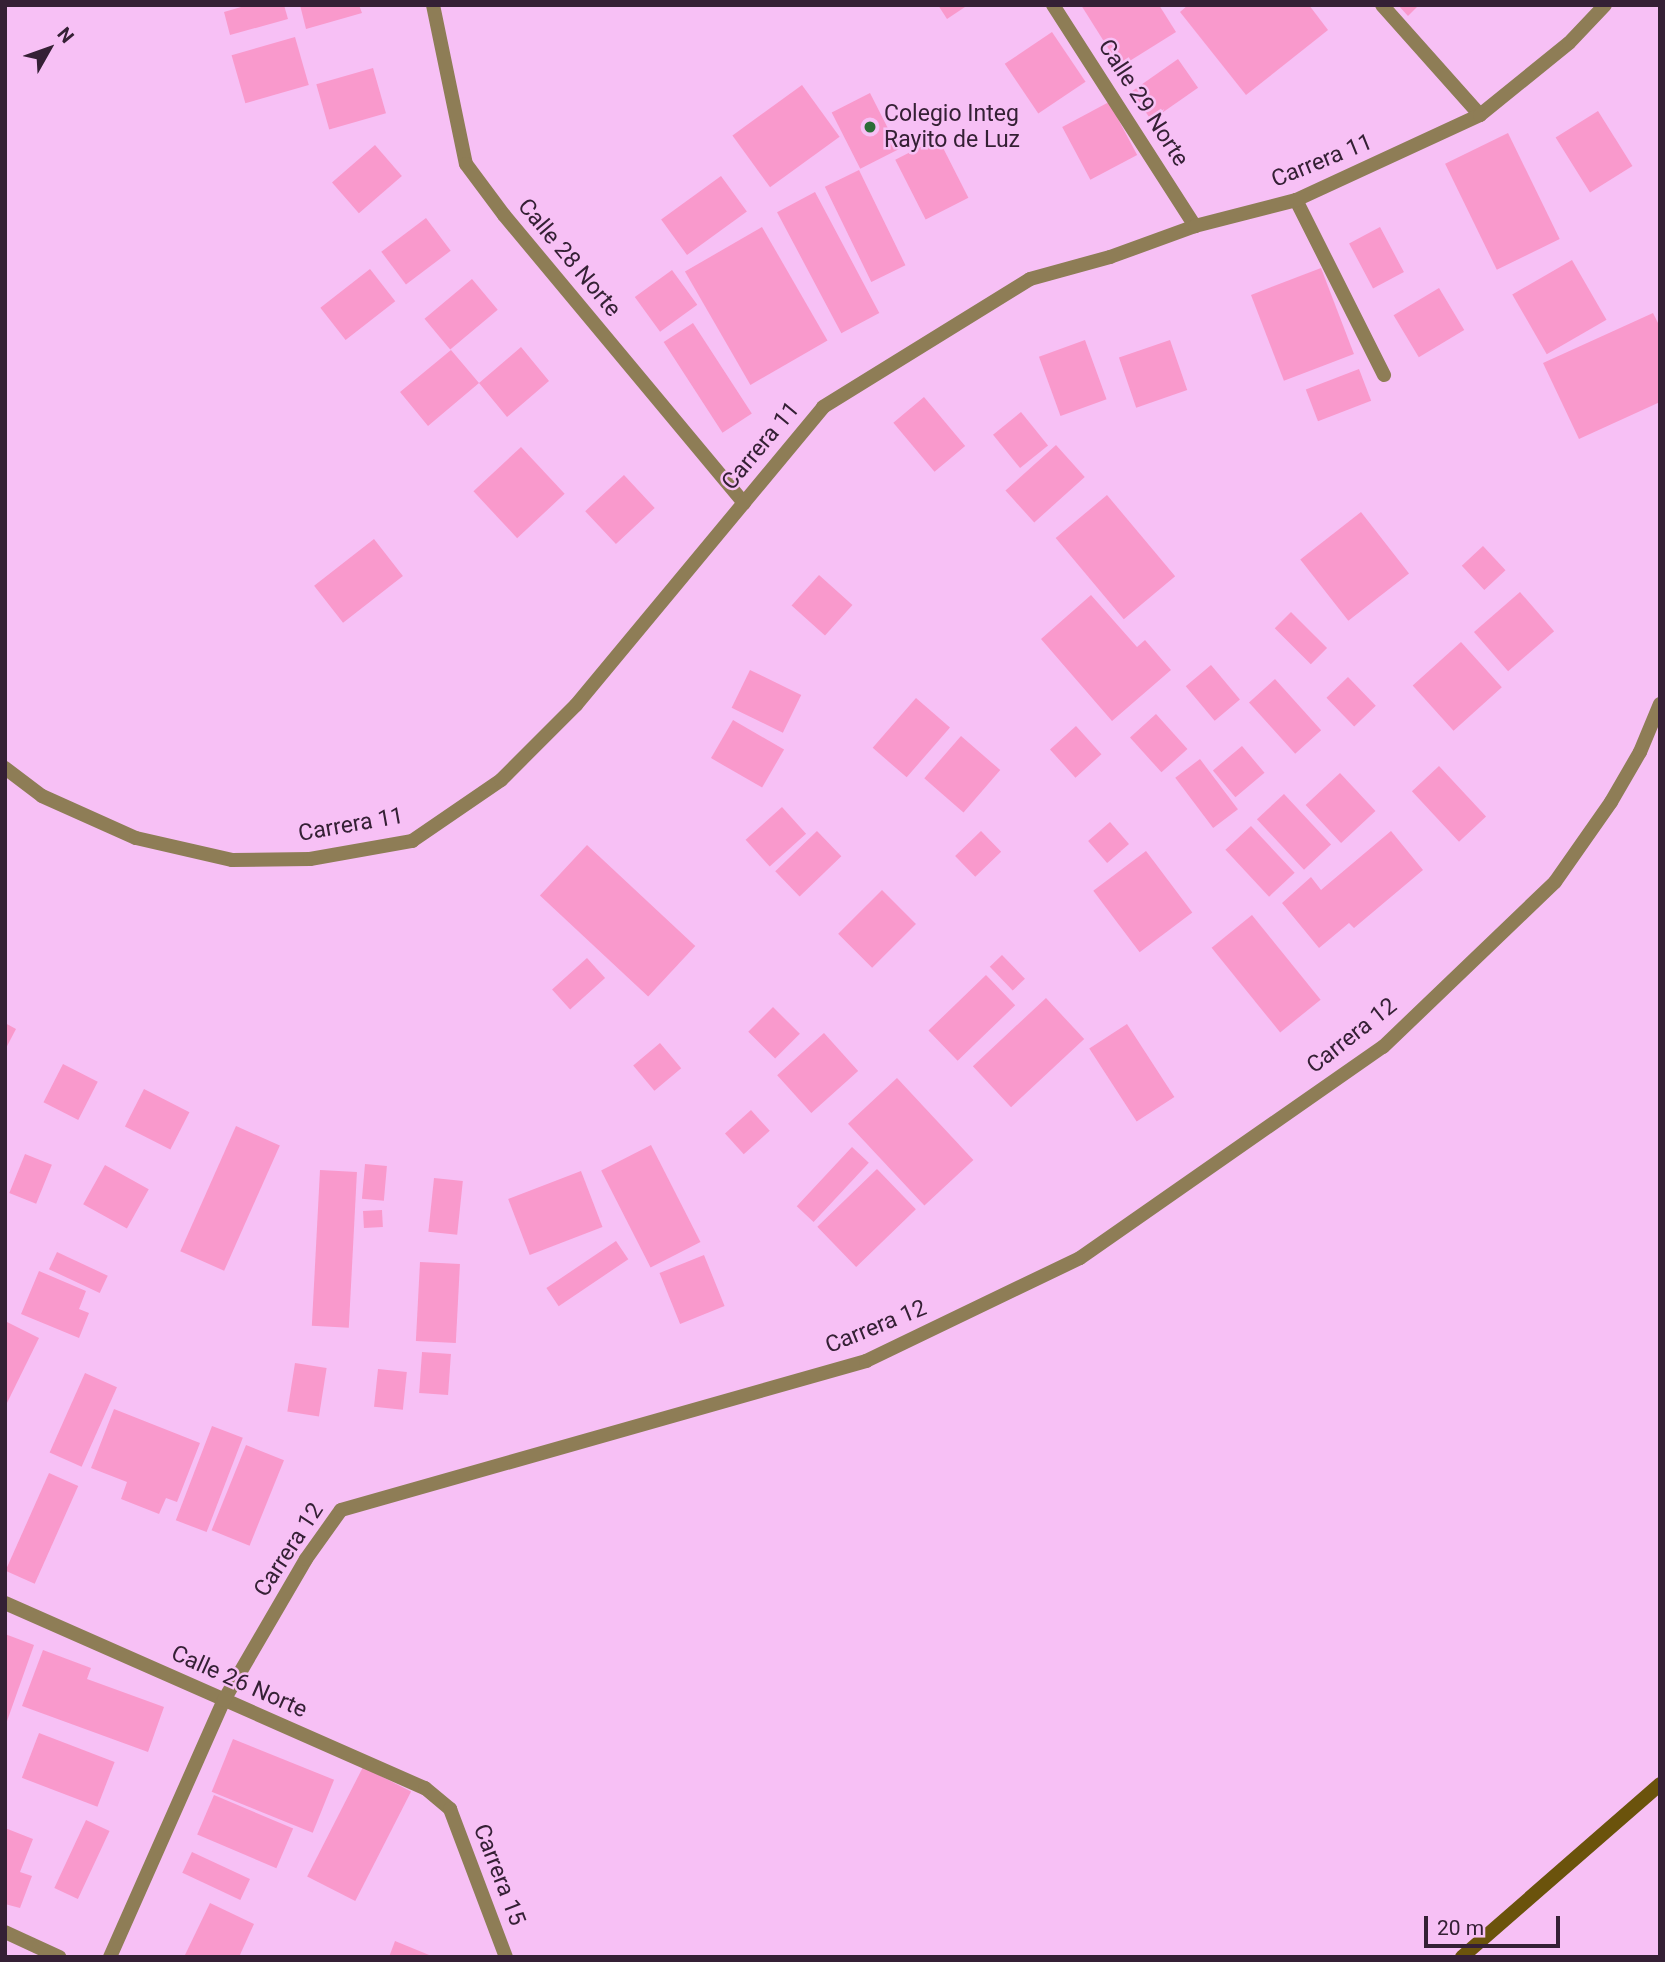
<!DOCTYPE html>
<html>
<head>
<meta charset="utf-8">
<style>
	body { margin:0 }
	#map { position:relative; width:1665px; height:1962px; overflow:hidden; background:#f7c0f5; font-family:Roboto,sans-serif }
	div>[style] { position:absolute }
	.building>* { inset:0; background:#f999cc; transform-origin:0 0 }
	.street>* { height:14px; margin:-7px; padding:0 7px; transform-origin:7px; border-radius:7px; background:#8e7d56 }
	.secondary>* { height:14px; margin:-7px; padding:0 7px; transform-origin:7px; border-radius:7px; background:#6b530c }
	.dots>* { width:19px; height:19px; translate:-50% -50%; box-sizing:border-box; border:4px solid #f7c0f5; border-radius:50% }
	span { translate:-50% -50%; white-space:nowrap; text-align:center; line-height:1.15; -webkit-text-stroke:5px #f7c0f5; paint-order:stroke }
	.street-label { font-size:23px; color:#352035 }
	.poi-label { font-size:23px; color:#352035 }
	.left { translate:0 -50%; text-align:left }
	.frame { position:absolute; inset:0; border:7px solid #352035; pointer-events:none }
	.north { position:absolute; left:14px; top:14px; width:70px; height:70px; -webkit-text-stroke:5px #f7c0f5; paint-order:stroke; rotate:50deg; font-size:19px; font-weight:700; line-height:28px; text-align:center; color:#352035 }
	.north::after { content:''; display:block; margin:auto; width:24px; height:32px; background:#352035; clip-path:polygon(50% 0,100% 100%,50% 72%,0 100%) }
	.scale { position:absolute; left:1424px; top:1916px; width:136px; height:32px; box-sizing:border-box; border:4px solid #352035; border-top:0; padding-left:9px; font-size:21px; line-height:24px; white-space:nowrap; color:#352035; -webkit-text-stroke:5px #f7c0f5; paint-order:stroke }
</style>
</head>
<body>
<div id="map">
	<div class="building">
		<i style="clip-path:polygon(248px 5px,284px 5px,288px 19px,230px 35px,224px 12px)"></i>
		<i style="clip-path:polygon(300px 5px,359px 5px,362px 13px,306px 29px)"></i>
		<i style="clip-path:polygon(938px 5px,968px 5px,947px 19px)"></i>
		<i style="clip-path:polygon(1081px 5px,1159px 5px,1176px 32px,1120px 67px)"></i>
		<i style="clip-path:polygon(1188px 5px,1309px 5px,1328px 30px,1246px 95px,1180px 12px)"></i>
		<i style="clip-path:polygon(1398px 5px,1419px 5px,1408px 16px)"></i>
		<i style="left:1052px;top:32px;width:60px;height:57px;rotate:56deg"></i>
		<i style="left:295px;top:37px;width:50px;height:66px;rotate:74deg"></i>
		<i style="left:1178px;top:59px;width:35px;height:57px;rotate:55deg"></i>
		<i style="left:373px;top:68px;width:47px;height:59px;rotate:74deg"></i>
		<i style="left:802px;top:85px;width:64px;height:86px;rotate:54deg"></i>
		<i style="left:870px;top:93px;width:63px;height:43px;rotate:63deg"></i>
		<i style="left:1109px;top:102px;width:60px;height:53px;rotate:62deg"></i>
		<i style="left:1598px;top:111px;width:65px;height:50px;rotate:58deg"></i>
		<i style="left:1508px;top:133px;width:118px;height:70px;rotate:64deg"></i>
		<i style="left:938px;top:138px;width:67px;height:48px;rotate:63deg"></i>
		<i style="left:375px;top:145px;width:41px;height:57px;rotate:49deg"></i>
		<i style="left:859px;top:170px;width:106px;height:38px;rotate:64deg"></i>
		<i style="left:721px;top:176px;width:44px;height:74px;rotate:54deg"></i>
		<i style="left:815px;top:192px;width:137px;height:43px;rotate:62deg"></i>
		<i style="left:426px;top:218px;width:41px;height:56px;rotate:53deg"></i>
		<i style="left:762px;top:227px;width:131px;height:89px;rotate:60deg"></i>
		<i style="left:1380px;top:227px;width:51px;height:35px;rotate:62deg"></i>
		<i style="left:1572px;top:260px;width:69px;height:69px;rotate:60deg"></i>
		<i style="left:1321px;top:268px;width:92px;height:75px;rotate:69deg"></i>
		<i style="left:370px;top:269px;width:41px;height:63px;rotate:52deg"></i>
		<i style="left:672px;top:270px;width:43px;height:46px;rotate:54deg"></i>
		<i style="left:472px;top:279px;width:40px;height:62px;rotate:50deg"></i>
		<i style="left:1439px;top:288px;width:49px;height:53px;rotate:59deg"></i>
		<i style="clip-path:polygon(1653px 313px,1660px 327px,1660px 402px,1579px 439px,1543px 363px)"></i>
		<i style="left:693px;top:323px;width:108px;height:35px;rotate:57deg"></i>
		<i style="left:1085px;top:340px;width:63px;height:49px;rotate:70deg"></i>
		<i style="left:1170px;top:340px;width:53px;height:54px;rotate:71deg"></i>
		<i style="clip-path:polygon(521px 347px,549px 381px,507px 417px,479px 383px,428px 426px,400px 392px,451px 350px,479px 383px)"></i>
		<i style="left:1359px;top:369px;width:34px;height:57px;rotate:69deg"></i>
		<i style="left:924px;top:397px;width:64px;height:40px;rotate:50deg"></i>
		<i style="left:1021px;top:412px;width:43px;height:36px;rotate:51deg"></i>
		<i style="left:1056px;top:445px;width:43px;height:68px;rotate:48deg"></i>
		<i style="left:521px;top:447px;width:64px;height:65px;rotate:47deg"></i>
		<i style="left:624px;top:475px;width:45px;height:53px;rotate:47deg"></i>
		<i style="left:1107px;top:495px;width:106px;height:67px;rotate:50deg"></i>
		<i style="left:1361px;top:512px;width:78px;height:77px;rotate:52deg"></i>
		<i style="left:374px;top:539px;width:47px;height:76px;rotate:52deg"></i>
		<i style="left:1483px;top:546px;width:33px;height:29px;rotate:47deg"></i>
		<i style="left:819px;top:575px;width:45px;height:41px;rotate:42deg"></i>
		<i style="left:1520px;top:592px;width:52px;height:61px;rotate:49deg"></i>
		<i style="clip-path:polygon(1091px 595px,1137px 647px,1145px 640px,1171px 670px,1112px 721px,1041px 639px)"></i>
		<i style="left:1291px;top:612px;width:51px;height:23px;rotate:45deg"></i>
		<i style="left:1461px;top:642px;width:61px;height:65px;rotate:48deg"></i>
		<i style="left:1211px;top:665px;width:45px;height:33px;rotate:50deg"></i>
		<i style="left:750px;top:670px;width:57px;height:42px;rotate:26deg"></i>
		<i style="left:1348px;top:677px;width:40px;height:30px;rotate:46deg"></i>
		<i style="left:1275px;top:679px;width:69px;height:35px;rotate:48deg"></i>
		<i style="left:916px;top:698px;width:45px;height:66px;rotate:41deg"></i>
		<i style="left:1156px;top:714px;width:47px;height:35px;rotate:48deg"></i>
		<i style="left:733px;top:720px;width:59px;height:44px;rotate:30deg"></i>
		<i style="left:1076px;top:726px;width:38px;height:35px;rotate:48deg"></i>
		<i style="left:961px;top:736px;width:52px;height:56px;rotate:41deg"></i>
		<i style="left:1242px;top:746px;width:35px;height:38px;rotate:50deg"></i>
		<i style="left:1200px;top:759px;width:63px;height:31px;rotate:53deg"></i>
		<i style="left:1439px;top:766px;width:69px;height:37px;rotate:47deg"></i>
		<i style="left:1340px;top:773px;width:52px;height:47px;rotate:47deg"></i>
		<i style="left:1284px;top:794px;width:69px;height:37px;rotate:47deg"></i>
		<i style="left:782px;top:807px;width:36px;height:49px;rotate:48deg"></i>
		<i style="left:1110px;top:822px;width:29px;height:29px;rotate:49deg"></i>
		<i style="left:1251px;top:826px;width:64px;height:35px;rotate:47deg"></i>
		<i style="left:817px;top:831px;width:35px;height:58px;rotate:46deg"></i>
		<i style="left:981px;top:831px;width:29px;height:36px;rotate:46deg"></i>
		<i style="clip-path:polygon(1391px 831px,1423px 870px,1354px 928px,1349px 923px,1319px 948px,1282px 903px,1311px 877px,1321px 890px)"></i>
		<i style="left:587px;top:845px;width:148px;height:69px;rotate:43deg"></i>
		<i style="left:1146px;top:851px;width:77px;height:66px;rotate:53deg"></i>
		<i style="left:882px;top:890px;width:48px;height:62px;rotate:45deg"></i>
		<i style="left:1252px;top:915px;width:109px;height:52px;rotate:51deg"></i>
		<i style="left:1002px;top:955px;width:33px;height:17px;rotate:46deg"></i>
		<i style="left:587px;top:958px;width:27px;height:47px;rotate:48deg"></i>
		<i style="left:986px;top:975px;width:42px;height:80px;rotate:46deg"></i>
		<i style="left:1046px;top:998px;width:56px;height:100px;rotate:47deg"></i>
		<i style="left:773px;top:1007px;width:38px;height:35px;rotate:45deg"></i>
		<i style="clip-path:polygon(5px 1023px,16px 1029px,5px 1050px)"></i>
		<i style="left:1127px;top:1024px;width:87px;height:45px;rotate:57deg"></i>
		<i style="left:824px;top:1033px;width:51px;height:63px;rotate:48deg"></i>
		<i style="left:660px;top:1043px;width:33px;height:35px;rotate:50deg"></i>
		<i style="left:63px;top:1064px;width:39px;height:43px;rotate:27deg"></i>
		<i style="left:897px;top:1078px;width:112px;height:67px;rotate:47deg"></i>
		<i style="left:144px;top:1089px;width:51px;height:42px;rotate:27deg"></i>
		<i style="left:751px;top:1110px;width:28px;height:35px;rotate:48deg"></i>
		<i style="left:236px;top:1126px;width:48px;height:137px;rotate:24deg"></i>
		<i style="left:651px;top:1145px;width:109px;height:56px;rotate:63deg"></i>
		<i style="left:852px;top:1147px;width:23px;height:81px;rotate:43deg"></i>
		<i style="left:25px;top:1154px;width:29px;height:42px;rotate:22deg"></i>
		<i style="left:365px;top:1164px;width:22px;height:35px;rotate:5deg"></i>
		<i style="left:105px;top:1165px;width:50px;height:45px;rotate:29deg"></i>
		<i style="left:877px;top:1169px;width:56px;height:83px;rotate:46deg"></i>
		<i style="left:320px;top:1170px;width:37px;height:156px;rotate:3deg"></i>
		<i style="left:581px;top:1171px;width:60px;height:78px;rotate:69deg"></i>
		<i style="left:434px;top:1178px;width:29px;height:54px;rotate:6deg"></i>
		<i style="left:382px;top:1210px;width:17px;height:19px;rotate:87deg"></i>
		<i style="left:616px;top:1241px;width:22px;height:84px;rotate:56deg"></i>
		<i style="left:57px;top:1252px;width:56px;height:19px;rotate:25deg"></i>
		<i style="left:704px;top:1255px;width:55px;height:48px;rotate:68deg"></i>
		<i style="left:420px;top:1262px;width:40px;height:79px;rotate:3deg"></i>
		<i style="clip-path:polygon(39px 1271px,86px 1291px,79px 1309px,89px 1313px,79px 1338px,21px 1314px)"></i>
		<i style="clip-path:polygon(5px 1321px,39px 1338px,5px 1407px)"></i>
		<i style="left:422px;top:1352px;width:29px;height:41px;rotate:4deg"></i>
		<i style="left:295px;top:1363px;width:32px;height:49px;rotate:9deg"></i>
		<i style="left:378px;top:1369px;width:29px;height:38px;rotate:6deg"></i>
		<i style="left:85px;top:1373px;width:35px;height:87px;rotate:24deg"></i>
		<i style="clip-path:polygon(114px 1409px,200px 1443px,177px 1502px,166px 1498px,159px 1514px,121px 1499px,127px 1482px,91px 1468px)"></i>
		<i style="left:212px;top:1426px;width:33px;height:101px;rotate:21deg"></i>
		<i style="left:246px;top:1445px;width:41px;height:92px;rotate:22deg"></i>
		<i style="left:49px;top:1473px;width:32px;height:107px;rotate:24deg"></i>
		<i style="clip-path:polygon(5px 1634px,34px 1645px,6px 1724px,5px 1724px)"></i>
		<i style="clip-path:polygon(43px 1650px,91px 1668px,87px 1679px,164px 1707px,148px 1752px,22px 1706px)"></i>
		<i style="left:39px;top:1733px;width:81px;height:48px;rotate:21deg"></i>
		<i style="left:233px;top:1739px;width:109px;height:57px;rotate:22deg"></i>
		<i style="left:363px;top:1767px;width:54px;height:123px;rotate:27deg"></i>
		<i style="left:214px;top:1795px;width:86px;height:43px;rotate:23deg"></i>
		<i style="left:86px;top:1820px;width:26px;height:75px;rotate:25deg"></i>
		<i style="clip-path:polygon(5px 1828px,33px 1839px,20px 1872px,32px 1876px,20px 1908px,5px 1904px)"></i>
		<i style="left:192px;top:1852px;width:64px;height:23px;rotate:25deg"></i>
		<i style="clip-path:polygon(210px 1903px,254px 1924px,239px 1957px,184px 1957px)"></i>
		<i style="clip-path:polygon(395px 1941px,434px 1957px,389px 1957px)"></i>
	</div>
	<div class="street">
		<i style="left:433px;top:5px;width:162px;rotate:78.3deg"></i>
		<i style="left:466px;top:164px;width:64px;rotate:53.3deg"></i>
		<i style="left:504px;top:215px;width:375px;rotate:50.2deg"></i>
		<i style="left:1053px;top:5px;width:263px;rotate:57.3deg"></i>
		<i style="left:1382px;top:5px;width:147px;rotate:48.3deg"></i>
		<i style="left:1296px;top:200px;width:196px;rotate:63.3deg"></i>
		<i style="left:5px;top:768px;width:46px;rotate:37.1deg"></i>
		<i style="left:42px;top:796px;width:103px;rotate:24.1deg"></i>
		<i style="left:136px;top:838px;width:98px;rotate:12.9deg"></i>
		<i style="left:232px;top:860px;width:78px;rotate:-0.7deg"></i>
		<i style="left:310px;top:859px;width:104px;rotate:-10deg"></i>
		<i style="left:412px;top:841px;width:108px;rotate:-34.4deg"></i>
		<i style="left:501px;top:780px;width:106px;rotate:-45deg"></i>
		<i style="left:576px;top:705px;width:387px;rotate:-50.3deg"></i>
		<i style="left:823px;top:407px;width:243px;rotate:-31.7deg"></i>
		<i style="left:1030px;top:279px;width:83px;rotate:-15.4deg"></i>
		<i style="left:1110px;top:257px;width:90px;rotate:-20deg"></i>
		<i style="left:1195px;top:226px;width:104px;rotate:-14.4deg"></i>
		<i style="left:1296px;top:200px;width:203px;rotate:-24.8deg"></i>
		<i style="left:1480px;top:115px;width:114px;rotate:-39deg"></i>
		<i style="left:1569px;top:43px;width:52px;rotate:-46.5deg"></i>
		<i style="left:5px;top:1603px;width:459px;rotate:23.8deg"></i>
		<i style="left:425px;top:1788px;width:33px;rotate:40deg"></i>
		<i style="left:450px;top:1809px;width:158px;rotate:69.3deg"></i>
		<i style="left:5px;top:1932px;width:60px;rotate:24.8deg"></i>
		<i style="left:110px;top:1957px;width:281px;rotate:-66.1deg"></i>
		<i style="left:224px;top:1700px;width:163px;rotate:-59.8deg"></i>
		<i style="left:306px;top:1559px;width:60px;rotate:-54.5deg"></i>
		<i style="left:341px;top:1510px;width:546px;rotate:-15.84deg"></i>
		<i style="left:866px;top:1361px;width:237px;rotate:-25.7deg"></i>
		<i style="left:1080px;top:1258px;width:369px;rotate:-34.9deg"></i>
		<i style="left:1383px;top:1047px;width:238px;rotate:-43.8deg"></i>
		<i style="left:1555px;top:882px;width:98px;rotate:-55deg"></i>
		<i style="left:1611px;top:802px;width:58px;rotate:-59.9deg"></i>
		<i style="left:1640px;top:752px;width:52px;rotate:-67.4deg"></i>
	</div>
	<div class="secondary">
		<i style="left:1462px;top:1957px;width:263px;rotate:-41.1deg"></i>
	</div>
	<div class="dots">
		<i style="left:870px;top:127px;background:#2b6d37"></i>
	</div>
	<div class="street-label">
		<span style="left:1143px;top:103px;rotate:57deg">Calle 29 Norte</span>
		<span style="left:1322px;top:161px;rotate:-22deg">Carrera 11</span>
		<span style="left:569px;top:258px;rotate:50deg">Calle 28 Norte</span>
		<span style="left:761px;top:446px;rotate:-50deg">Carrera 11</span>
		<span style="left:351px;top:825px;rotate:-10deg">Carrera 11</span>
		<span style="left:1352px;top:1036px;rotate:-38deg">Carrera 12</span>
		<span style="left:876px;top:1327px;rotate:-22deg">Carrera 12</span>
		<span style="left:289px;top:1550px;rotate:-57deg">Carrera 12</span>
		<span style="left:239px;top:1682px;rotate:24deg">Calle 26 Norte</span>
		<span style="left:499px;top:1875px;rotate:69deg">Carrera 15</span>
	</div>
	<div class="poi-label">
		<span class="left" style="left:884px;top:127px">Colegio Integ<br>Rayito de Luz</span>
	</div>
	<div class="frame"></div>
	<div class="north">N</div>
	<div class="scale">20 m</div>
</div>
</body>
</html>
